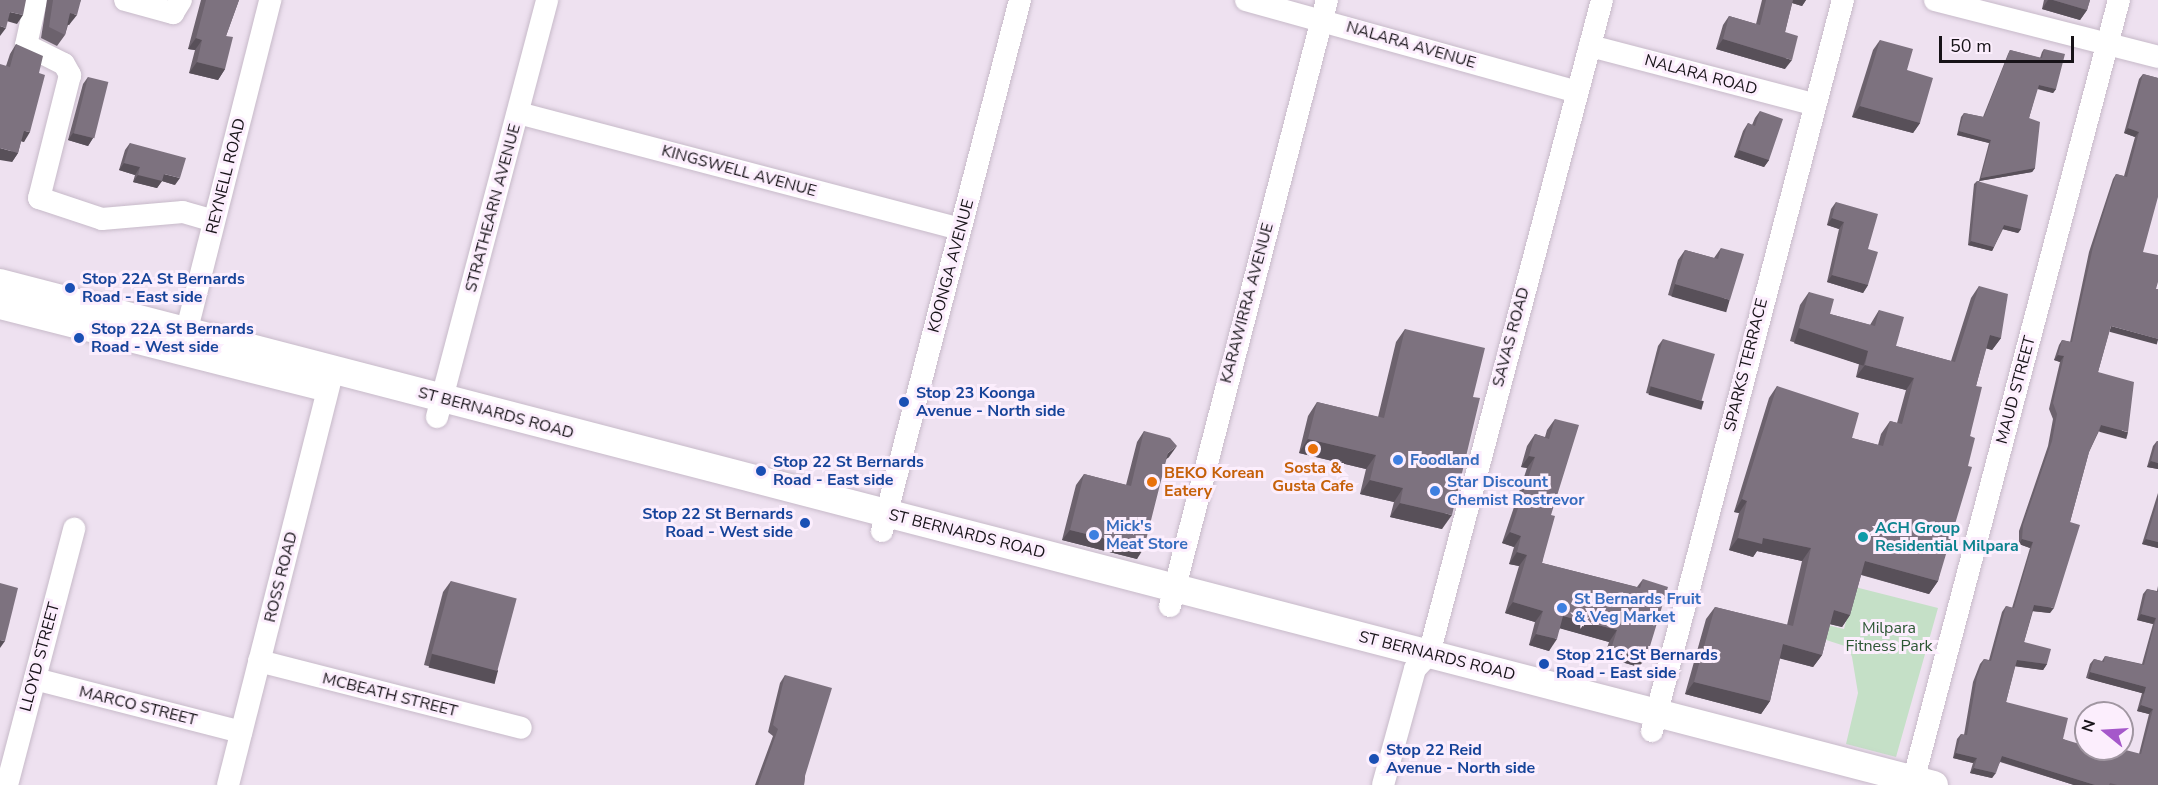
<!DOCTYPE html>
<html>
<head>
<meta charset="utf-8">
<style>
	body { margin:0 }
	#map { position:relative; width:2158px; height:785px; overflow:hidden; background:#eee1f0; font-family:"Nunito Sans",sans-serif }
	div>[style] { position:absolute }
	.green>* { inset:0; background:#c5e0c7 }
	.roads { filter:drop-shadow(0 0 2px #c7bac9) drop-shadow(0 0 2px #c7bac9) }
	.minor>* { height:22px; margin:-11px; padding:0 11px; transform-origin:11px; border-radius:11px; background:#fff }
	.major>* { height:28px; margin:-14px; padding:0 14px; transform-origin:14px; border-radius:14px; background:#fff }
	.wall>* { inset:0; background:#6c626d }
	.shaded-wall>* { inset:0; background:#585059; transform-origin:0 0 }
	.building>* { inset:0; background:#7d727f; transform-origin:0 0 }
	.dots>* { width:16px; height:16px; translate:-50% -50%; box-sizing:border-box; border:3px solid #fceefd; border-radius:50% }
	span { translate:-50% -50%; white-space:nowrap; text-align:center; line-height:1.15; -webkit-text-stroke:6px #fceefd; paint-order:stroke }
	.street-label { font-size:16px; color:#171318 }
	.transit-label { font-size:16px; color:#164399; font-weight:700 }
	.left { translate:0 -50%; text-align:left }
	.right { translate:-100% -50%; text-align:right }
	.shop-label { font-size:16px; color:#366cbe; font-weight:700 }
	.food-label { font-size:16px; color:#c56008; font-weight:700 }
	.culture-label { font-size:16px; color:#0d838f; font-weight:700 }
	.park-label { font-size:16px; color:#2c5633 }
	.north { position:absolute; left:2074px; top:701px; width:60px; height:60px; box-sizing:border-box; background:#fceefd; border:2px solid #a096a1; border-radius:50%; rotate:288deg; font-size:16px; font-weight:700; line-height:24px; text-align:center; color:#171318 }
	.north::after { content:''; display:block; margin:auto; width:21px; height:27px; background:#a558ca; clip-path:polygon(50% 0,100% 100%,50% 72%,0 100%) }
	.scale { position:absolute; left:1939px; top:36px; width:135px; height:27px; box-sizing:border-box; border:3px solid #171318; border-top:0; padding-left:8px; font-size:18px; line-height:21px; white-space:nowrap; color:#171318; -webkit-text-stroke:4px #fceefd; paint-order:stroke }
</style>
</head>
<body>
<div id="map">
	<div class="green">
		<i style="clip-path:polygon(1855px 587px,1938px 608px,1896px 757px,1846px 744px,1858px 693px,1852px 657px,1848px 647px,1823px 639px,1827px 625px,1844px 629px)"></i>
	</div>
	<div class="roads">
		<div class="minor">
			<i style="left:36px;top:0;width:46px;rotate:102.5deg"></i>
			<i style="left:26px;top:45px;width:42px;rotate:26.6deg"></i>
			<i style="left:64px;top:64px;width:13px;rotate:61deg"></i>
			<i style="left:70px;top:75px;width:127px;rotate:104.1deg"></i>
			<i style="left:39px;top:198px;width:66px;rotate:18.4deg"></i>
			<i style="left:102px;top:219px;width:81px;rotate:-4.9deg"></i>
			<i style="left:183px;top:212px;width:32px;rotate:16deg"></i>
			<i style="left:125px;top:0;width:50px;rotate:15.2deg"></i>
			<i style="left:173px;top:13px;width:15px;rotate:-58deg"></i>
			<i style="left:1246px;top:0;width:341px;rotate:15.5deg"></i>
			<i style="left:1935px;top:0;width:230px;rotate:14.3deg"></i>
			<i style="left:1590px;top:46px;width:230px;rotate:14.6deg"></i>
			<i style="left:518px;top:113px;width:457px;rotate:14.7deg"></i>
			<i style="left:183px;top:345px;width:356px;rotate:-75.8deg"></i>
			<i style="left:437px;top:417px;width:431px;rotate:-75.2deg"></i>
			<i style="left:882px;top:531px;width:549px;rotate:-75.43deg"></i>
			<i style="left:1170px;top:606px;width:626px;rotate:-75.48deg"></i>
			<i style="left:259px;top:661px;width:270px;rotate:14.3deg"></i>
			<i style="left:35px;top:679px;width:213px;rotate:14.4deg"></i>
			<i style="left:1652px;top:731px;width:756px;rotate:-75.36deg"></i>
			<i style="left:7px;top:785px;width:265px;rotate:-75.3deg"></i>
			<i style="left:228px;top:785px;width:428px;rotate:-75.8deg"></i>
			<i style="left:1383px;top:785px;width:120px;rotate:-74.6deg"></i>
			<i style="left:1415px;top:669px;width:21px;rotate:-47deg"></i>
			<i style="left:1429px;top:654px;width:676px;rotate:-75.18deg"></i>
			<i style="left:1912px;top:785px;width:812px;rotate:-75.23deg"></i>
		</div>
		<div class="major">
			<i style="left:0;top:283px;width:1998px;rotate:14.55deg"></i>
			<i style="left:0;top:305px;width:327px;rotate:14.2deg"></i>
		</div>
	</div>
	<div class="wall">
		<i style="clip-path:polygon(47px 0,81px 0,69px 25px,68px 25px,65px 35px,57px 46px,41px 38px)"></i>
		<i style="clip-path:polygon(201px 0,239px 0,226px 36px,225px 69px,218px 80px,189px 73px,195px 50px,188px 49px)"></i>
		<i style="clip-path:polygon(1762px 0,1806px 0,1802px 6px,1792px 3px,1785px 32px,1785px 69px,1716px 49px,1723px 25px,1729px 16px,1756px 24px)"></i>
		<i style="clip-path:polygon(2044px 0,2090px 0,2087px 10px,2080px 20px,2042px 9px)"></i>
		<i style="clip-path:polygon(1880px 40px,1907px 70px,1920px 123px,1913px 133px,1852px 117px,1873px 50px)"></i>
		<i style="clip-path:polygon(16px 44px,39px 73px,24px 142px,21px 141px,18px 153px,12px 162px,6px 66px,10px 54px)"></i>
		<i style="clip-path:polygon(2044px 49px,2056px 89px,2053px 93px,2037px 89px,2029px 118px,2035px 168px,2032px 172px,1979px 181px,2021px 229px,2018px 233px,2003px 229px,1992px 251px,1968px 245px,1974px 184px,1977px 181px,1979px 181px,1989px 143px,1957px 135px,1961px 117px,1964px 113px,1983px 117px,2008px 54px,2010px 50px,2040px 58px,2042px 52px)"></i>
		<i style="clip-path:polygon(2143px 74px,2158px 78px,2109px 332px,2098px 372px,2125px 438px,2099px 431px,2089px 452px,2070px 522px,2050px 613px,2033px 611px,2024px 642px,2047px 664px,2043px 670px,2015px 666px,2006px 702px,2063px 739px,2086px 749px,2139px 754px,2149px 714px,2137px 711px,2142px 693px,2086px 678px,2090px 664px,2094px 659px,2102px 661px,2105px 656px,2142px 664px,2153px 624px,2137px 620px,2143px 594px,2147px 589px,2157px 591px,2158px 586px,2158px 785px,2074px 785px,2000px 762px,1992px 778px,1970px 773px,1973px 763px,1953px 758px,1957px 739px,1961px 734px,1964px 735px,1973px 682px,1980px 664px,1984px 659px,1989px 660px,2002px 612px,2006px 606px,2012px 608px,2030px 548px,2019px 544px,2019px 531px,2048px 446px,2053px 419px,2049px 409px,2060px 362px,2054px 360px,2059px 345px,2062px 340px,2070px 342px,2089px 252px,2113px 179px,2116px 174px,2124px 176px,2135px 137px,2124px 133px,2139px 79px)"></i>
		<i style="clip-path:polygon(88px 77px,93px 138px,88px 146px,68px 140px,83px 84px)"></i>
		<i style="clip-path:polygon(1760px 111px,1769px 160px,1764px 167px,1734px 157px,1743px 131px,1748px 123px,1752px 125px,1755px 118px)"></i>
		<i style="clip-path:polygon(130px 143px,175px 185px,162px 181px,157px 188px,133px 182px,135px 175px,119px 170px,125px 150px)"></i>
		<i style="clip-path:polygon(1836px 202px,1868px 249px,1868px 285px,1863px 293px,1827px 282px,1839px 229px,1827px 225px,1831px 209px)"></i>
		<i style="clip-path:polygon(1721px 248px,1723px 311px,1668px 295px,1678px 260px,1685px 250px,1714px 258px)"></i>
		<i style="clip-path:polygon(1979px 286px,2001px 338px,1992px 350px,1986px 348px,1976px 386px,1970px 436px,1938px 581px,1929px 594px,1861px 575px,1850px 615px,1842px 627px,1830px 624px,1822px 655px,1813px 667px,1780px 658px,1770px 701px,1761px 714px,1685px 694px,1706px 619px,1715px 607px,1787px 625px,1802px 561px,1757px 551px,1753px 557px,1729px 550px,1739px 513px,1734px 512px,1769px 398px,1777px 386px,1852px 438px,1878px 445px,1881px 434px,1890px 421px,1897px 423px,1906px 390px,1856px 377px,1859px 364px,1790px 341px,1800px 305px,1809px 292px,1830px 314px,1870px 325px,1879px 310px,1896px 346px,1951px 361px,1971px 298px)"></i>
		<i style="clip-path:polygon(1405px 329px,1473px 397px,1442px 529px,1390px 517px,1394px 502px,1360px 494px,1366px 469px,1299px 453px,1308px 416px,1317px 402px,1378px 417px,1396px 342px)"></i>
		<i style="clip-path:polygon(1663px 339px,1699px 408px,1646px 393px,1658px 346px)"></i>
		<i style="clip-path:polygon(1555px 419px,1551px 515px,1542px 563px,1637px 587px,1643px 579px,1639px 667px,1604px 657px,1609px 642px,1560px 628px,1549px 651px,1529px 645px,1535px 622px,1505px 613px,1519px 566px,1509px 564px,1514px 547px,1502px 543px,1527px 468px,1521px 467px,1527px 446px,1535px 434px,1545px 437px,1547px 430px)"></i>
		<i style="clip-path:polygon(1144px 431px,1169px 457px,1166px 459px,1137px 559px,1062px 540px,1076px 485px,1084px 474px,1126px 485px,1137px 442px)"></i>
		<i style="clip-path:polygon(2157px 441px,2158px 469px,2147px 467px,2153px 446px)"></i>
		<i style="clip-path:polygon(2158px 493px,2158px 548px,2142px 544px)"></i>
		<i style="clip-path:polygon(451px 581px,498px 671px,490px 682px,424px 665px,443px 592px)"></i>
		<i style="clip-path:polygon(785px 675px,805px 776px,804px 785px,755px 785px,773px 736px,768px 732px,780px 683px)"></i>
	</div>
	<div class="shaded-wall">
		<i style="clip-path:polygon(1790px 0,1806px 0,1802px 6px,1789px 2px)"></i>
		<i style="clip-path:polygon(2048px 0,2053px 0,2087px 10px,2080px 20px,2042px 9px)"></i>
		<i style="clip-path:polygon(10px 12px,23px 15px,17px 24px,3px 20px)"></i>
		<i style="clip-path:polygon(70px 13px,77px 15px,69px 25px,63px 23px)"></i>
		<i style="clip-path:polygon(0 26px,6px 28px,0 36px)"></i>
		<i style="clip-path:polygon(196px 38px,202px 40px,195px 50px,188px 49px)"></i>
		<i style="clip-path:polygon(1723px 39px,1792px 60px,1785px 69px,1716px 49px)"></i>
		<i style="clip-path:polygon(197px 62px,225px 69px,218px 80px,189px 73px)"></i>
		<i style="clip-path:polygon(2039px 85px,2056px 89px,2053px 93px,2036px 88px)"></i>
		<i style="clip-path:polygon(1860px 106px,1920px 123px,1913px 133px,1852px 117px)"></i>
		<i style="clip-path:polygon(2128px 128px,2139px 132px,2135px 137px,2124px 133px)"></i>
		<i style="clip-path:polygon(24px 131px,30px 132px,24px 142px,17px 140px)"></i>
		<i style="clip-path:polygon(1959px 131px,1991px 140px,1989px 143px,1957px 135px)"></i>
		<i style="clip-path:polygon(73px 133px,93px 138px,88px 146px,68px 140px)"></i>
		<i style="clip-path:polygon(0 148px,18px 153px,12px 162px,0 160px)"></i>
		<i style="clip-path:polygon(1739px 150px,1769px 160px,1764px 167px,1734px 157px)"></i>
		<i style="clip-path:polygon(124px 163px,140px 167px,135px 175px,119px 170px)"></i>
		<i style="clip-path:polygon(2035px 168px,2032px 172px,1979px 181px,1981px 178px)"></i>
		<i style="clip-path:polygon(164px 174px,180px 178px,175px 185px,162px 181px,157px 188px,133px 182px,138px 175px)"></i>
		<i style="clip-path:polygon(1832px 218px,1844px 222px,1839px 229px,1827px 225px)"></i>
		<i style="clip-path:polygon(2004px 225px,2021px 229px,2018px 233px,2002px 229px)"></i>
		<i style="clip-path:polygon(1971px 241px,1994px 247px,1992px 251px,1968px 245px)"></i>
		<i style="clip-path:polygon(1832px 275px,1868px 285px,1863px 293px,1827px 282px)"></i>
		<i style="left:1675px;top:284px;width:57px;height:13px;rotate:16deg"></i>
		<i style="left:2111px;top:326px;width:49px;height:6px;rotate:15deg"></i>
		<i style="left:1799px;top:328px;width:73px;height:16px;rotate:18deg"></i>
		<i style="clip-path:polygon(1990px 335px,2001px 338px,1992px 350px,1981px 347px)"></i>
		<i style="clip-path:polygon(2058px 355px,2064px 356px,2060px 362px,2054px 360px)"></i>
		<i style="clip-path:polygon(1865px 365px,1914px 378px,1906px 390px,1856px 377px)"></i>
		<i style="left:1651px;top:386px;width:55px;height:9px;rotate:16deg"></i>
		<i style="left:2101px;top:425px;width:28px;height:7px;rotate:15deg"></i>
		<i style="clip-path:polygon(1308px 439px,1376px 455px,1366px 469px,1299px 453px)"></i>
		<i style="clip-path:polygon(1177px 446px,1169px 457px,1160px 464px,1168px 453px)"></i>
		<i style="clip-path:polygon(1529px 456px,1535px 457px,1527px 468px,1521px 467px)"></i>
		<i style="clip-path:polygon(2151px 461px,2158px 463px,2158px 469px,2147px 467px)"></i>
		<i style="clip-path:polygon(1370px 480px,1403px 488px,1394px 502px,1360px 494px)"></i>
		<i style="clip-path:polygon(1742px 499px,1747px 501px,1739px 513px,1734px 512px)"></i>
		<i style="clip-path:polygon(1400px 503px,1452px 515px,1442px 529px,1390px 517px)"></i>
		<i style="clip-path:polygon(1070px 530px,1144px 548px,1137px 559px,1062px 540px)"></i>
		<i style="clip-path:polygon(1510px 532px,1521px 536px,1514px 547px,1502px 543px)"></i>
		<i style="clip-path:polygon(1738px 538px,1763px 538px,1811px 548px,1802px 561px,1757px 551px,1753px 557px,1729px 550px)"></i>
		<i style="clip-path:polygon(2022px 539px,2033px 542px,2030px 548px,2019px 544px)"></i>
		<i style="clip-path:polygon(2146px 539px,2158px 542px,2158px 548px,2142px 544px)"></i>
		<i style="clip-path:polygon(1517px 552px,1527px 555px,1519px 566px,1509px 564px)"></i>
		<i style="clip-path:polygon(1865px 561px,1938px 581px,1929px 594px,1856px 573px)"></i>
		<i style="clip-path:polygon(1513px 602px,1543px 611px,1535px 622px,1505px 613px)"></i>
		<i style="clip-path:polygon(2034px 605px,2054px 608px,2050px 613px,2031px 611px)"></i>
		<i style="clip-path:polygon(1834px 610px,1850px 615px,1842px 627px,1825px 623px)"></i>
		<i style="clip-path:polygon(2141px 614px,2156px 618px,2153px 624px,2137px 620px)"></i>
		<i style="clip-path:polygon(1563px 616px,1617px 630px,1609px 642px,1555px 627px)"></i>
		<i style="clip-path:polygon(1536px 634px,1557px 639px,1549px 651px,1529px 645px)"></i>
		<i style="clip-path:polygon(0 640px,5px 641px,0 648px)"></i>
		<i style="clip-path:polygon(1783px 644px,1822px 655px,1813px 667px,1774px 657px)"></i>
		<i style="clip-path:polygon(1612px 646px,1647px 656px,1639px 667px,1604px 657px)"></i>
		<i style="left:432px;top:654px;width:68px;height:14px;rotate:14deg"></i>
		<i style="clip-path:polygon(2017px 660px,2047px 664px,2043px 670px,2013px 666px)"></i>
		<i style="left:2090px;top:672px;width:58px;height:7px;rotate:15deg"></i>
		<i style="clip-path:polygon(1694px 682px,1770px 701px,1761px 714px,1685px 694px)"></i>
		<i style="clip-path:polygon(2141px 705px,2153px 709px,2149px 714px,2137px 711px)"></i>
		<i style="clip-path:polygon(1956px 753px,1977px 758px,1973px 763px,1953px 758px)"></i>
		<i style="clip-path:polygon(2002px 756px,2095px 785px,2074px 785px,1999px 761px)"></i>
		<i style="clip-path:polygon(1974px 768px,1996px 773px,1992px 778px,1970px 773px)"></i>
	</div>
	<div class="building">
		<i style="clip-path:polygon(0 0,26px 0,23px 15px,10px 12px,6px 28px,0 26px)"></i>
		<i style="clip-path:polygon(53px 0,81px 0,77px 15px,70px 13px,65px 35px,49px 27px)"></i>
		<i style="clip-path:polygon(206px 0,239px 0,226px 36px,233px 37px,225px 69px,197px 62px,202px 40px,196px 38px)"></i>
		<i style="clip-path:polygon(1766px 0,1793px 0,1785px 32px,1798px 36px,1792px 60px,1723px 39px,1729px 16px,1760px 25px)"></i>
		<i style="clip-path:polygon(2053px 0,2090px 0,2087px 10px)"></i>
		<i style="clip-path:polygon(1880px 40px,1913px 49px,1907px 70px,1933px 78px,1920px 123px,1860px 106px)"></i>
		<i style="clip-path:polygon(16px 44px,43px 56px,39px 73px,45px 75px,30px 132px,24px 131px,18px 153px,0 148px,0 64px,10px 67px)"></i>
		<i style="clip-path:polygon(2044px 49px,2065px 54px,2056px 89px,2039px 85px,2029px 118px,2040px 122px,2035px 168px,1981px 178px,1991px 140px,1959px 131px,1964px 113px,1984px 117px,2010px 50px,2042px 58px)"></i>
		<i style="clip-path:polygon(2143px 74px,2158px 78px,2158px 197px,2143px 252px,2158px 255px,2158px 282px,2156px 289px,2158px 289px,2158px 339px,2111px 326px,2098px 372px,2134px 382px,2128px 432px,2101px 425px,2089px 452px,2070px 522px,2080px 525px,2054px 608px,2034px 605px,2024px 642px,2051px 649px,2047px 664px,2017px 660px,2006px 702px,2068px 718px,2063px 739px,2086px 746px,2086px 749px,2122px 749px,2141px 754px,2153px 709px,2141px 705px,2146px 687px,2090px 672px,2094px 659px,2104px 662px,2105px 656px,2144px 665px,2156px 618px,2141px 614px,2147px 589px,2158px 592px,2158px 785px,2117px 785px,2110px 783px,2109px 785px,2095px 785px,2002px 756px,1996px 773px,1974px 768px,1977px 758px,1956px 753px,1961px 734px,1967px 735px,1977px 677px,1984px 659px,1991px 661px,2006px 606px,2014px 608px,2033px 542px,2022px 539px,2023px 525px,2052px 441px,2057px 414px,2053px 403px,2064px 356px,2058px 355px,2062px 340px,2072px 342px,2093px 247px,2116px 174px,2127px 177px,2139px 132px,2128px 128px)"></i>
		<i style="left:88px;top:77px;width:21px;height:58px;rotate:14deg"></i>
		<i style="clip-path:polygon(1760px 111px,1783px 119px,1769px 160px,1739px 150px,1748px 123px,1755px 126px)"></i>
		<i style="clip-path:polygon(130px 143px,186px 158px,180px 178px,164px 174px,162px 181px,138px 175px,140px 167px,124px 163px)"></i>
		<i style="clip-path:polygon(1977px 181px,2028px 195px,2021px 229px,2004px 225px,1994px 247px,1971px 241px)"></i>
		<i style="clip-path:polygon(1836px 202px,1878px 214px,1868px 249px,1878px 252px,1868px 285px,1832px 275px,1844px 222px,1832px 218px)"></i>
		<i style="clip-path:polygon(1721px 248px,1744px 254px,1730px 300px,1675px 284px,1685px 250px,1718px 259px)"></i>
		<i style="clip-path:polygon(1979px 286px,2008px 294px,2001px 338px,1990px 335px,1976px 386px,1982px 387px,1970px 436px,1975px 438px,1968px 466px,1972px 467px,1938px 581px,1865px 561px,1850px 615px,1834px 610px,1822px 655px,1783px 644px,1770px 701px,1694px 682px,1715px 607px,1793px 626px,1811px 548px,1763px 538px,1762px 544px,1738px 538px,1747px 501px,1742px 499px,1777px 386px,1859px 413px,1852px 438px,1883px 446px,1890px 421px,1902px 424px,1914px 378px,1865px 365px,1868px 351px,1799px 328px,1809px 292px,1834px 299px,1830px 314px,1875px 326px,1879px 310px,1904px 317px,1896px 346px,1955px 362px)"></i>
		<i style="clip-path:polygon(1405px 329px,1485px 348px,1473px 397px,1480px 398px,1452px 515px,1400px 503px,1403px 488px,1370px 480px,1376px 455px,1308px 439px,1317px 402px,1384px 418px)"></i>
		<i style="left:1663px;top:339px;width:54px;height:49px;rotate:16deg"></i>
		<i style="clip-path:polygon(1555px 419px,1579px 425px,1551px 515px,1555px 516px,1542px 563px,1640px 588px,1643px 579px,1668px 587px,1647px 656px,1612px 646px,1617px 630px,1563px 616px,1557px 639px,1536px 634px,1543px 611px,1513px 602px,1527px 555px,1517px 552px,1521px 536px,1510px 532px,1535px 457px,1529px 456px,1535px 434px,1549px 439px)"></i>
		<i style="clip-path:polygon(1144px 431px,1170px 438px,1177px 446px,1168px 453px,1144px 548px,1070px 530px,1084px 474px,1131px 486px)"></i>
		<i style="clip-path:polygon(2157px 441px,2158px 441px,2158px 463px,2151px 461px)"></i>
		<i style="clip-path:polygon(2158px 500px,2158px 542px,2146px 539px)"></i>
		<i style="left:451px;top:581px;width:68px;height:75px;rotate:15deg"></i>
		<i style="clip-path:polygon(0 583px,18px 588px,5px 641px,0 640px)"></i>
		<i style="clip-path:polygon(785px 675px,832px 688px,805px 776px,804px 785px,758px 785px,778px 729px,773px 725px)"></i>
	</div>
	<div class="dots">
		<i style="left:70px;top:288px;background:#1a4fb4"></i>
		<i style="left:79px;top:338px;background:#1a4fb4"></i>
		<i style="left:904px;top:402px;background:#1a4fb4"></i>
		<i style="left:1313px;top:449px;background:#e8710a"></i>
		<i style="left:1398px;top:460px;background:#3f7fe0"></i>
		<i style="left:761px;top:471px;background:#1a4fb4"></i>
		<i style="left:1152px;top:482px;background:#e8710a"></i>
		<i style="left:1435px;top:491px;background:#3f7fe0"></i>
		<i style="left:805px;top:523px;background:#1a4fb4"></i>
		<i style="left:1094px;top:535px;background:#3f7fe0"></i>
		<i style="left:1863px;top:537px;background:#0f9aa8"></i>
		<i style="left:1562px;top:608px;background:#3f7fe0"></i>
		<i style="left:1544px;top:664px;background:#1a4fb4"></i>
		<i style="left:1374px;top:759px;background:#1a4fb4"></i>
	</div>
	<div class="street-label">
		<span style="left:1411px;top:45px;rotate:16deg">NALARA AVENUE</span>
		<span style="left:1701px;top:75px;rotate:15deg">NALARA ROAD</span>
		<span style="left:739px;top:171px;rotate:15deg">KINGSWELL AVENUE</span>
		<span style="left:226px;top:176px;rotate:-76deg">REYNELL ROAD</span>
		<span style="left:493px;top:208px;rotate:-75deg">STRATHEARN AVENUE</span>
		<span style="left:951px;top:266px;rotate:-75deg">KOONGA AVENUE</span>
		<span style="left:1247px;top:303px;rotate:-75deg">KARAWIRRA AVENUE</span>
		<span style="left:1511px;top:337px;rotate:-75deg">SAVAS ROAD</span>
		<span style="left:1746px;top:365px;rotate:-76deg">SPARKS TERRACE</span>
		<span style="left:2016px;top:390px;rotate:-75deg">MAUD STREET</span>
		<span style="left:496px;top:413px;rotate:15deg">ST BERNARDS ROAD</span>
		<span style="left:967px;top:534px;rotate:14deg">ST BERNARDS ROAD</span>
		<span style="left:281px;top:577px;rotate:-76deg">ROSS ROAD</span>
		<span style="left:1437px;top:656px;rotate:14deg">ST BERNARDS ROAD</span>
		<span style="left:40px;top:657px;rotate:-75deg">LLOYD STREET</span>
		<span style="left:390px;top:695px;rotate:14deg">MCBEATH STREET</span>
		<span style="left:138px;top:706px;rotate:14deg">MARCO STREET</span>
	</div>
	<div class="transit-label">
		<span class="left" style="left:82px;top:288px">Stop 22A St Bernards<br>Road - East side</span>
		<span class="left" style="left:91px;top:338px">Stop 22A St Bernards<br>Road - West side</span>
		<span class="left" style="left:916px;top:402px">Stop 23 Koonga<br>Avenue - North side</span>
		<span class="left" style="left:773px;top:471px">Stop 22 St Bernards<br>Road - East side</span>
		<span class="right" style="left:793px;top:523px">Stop 22 St Bernards<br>Road - West side</span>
		<span class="left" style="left:1556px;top:664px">Stop 21C St Bernards<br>Road - East side</span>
		<span class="left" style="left:1386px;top:759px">Stop 22 Reid<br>Avenue - North side</span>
	</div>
	<div class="shop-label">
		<span class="left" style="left:1410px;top:460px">Foodland</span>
		<span class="left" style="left:1447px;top:491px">Star Discount<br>Chemist Rostrevor</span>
		<span class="left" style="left:1106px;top:535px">Mick's<br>Meat Store</span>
		<span class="left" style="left:1574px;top:608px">St Bernards Fruit<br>&amp; Veg Market</span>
	</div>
	<div class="food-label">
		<span style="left:1313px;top:477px">Sosta &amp;<br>Gusta Cafe</span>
		<span class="left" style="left:1164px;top:482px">BEKO Korean<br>Eatery</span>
	</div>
	<div class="culture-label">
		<span class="left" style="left:1875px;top:537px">ACH Group<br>Residential Milpara</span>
	</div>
	<div class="park-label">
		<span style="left:1889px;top:637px">Milpara<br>Fitness Park</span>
	</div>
	<div class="north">N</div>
	<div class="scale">50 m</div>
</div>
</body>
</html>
